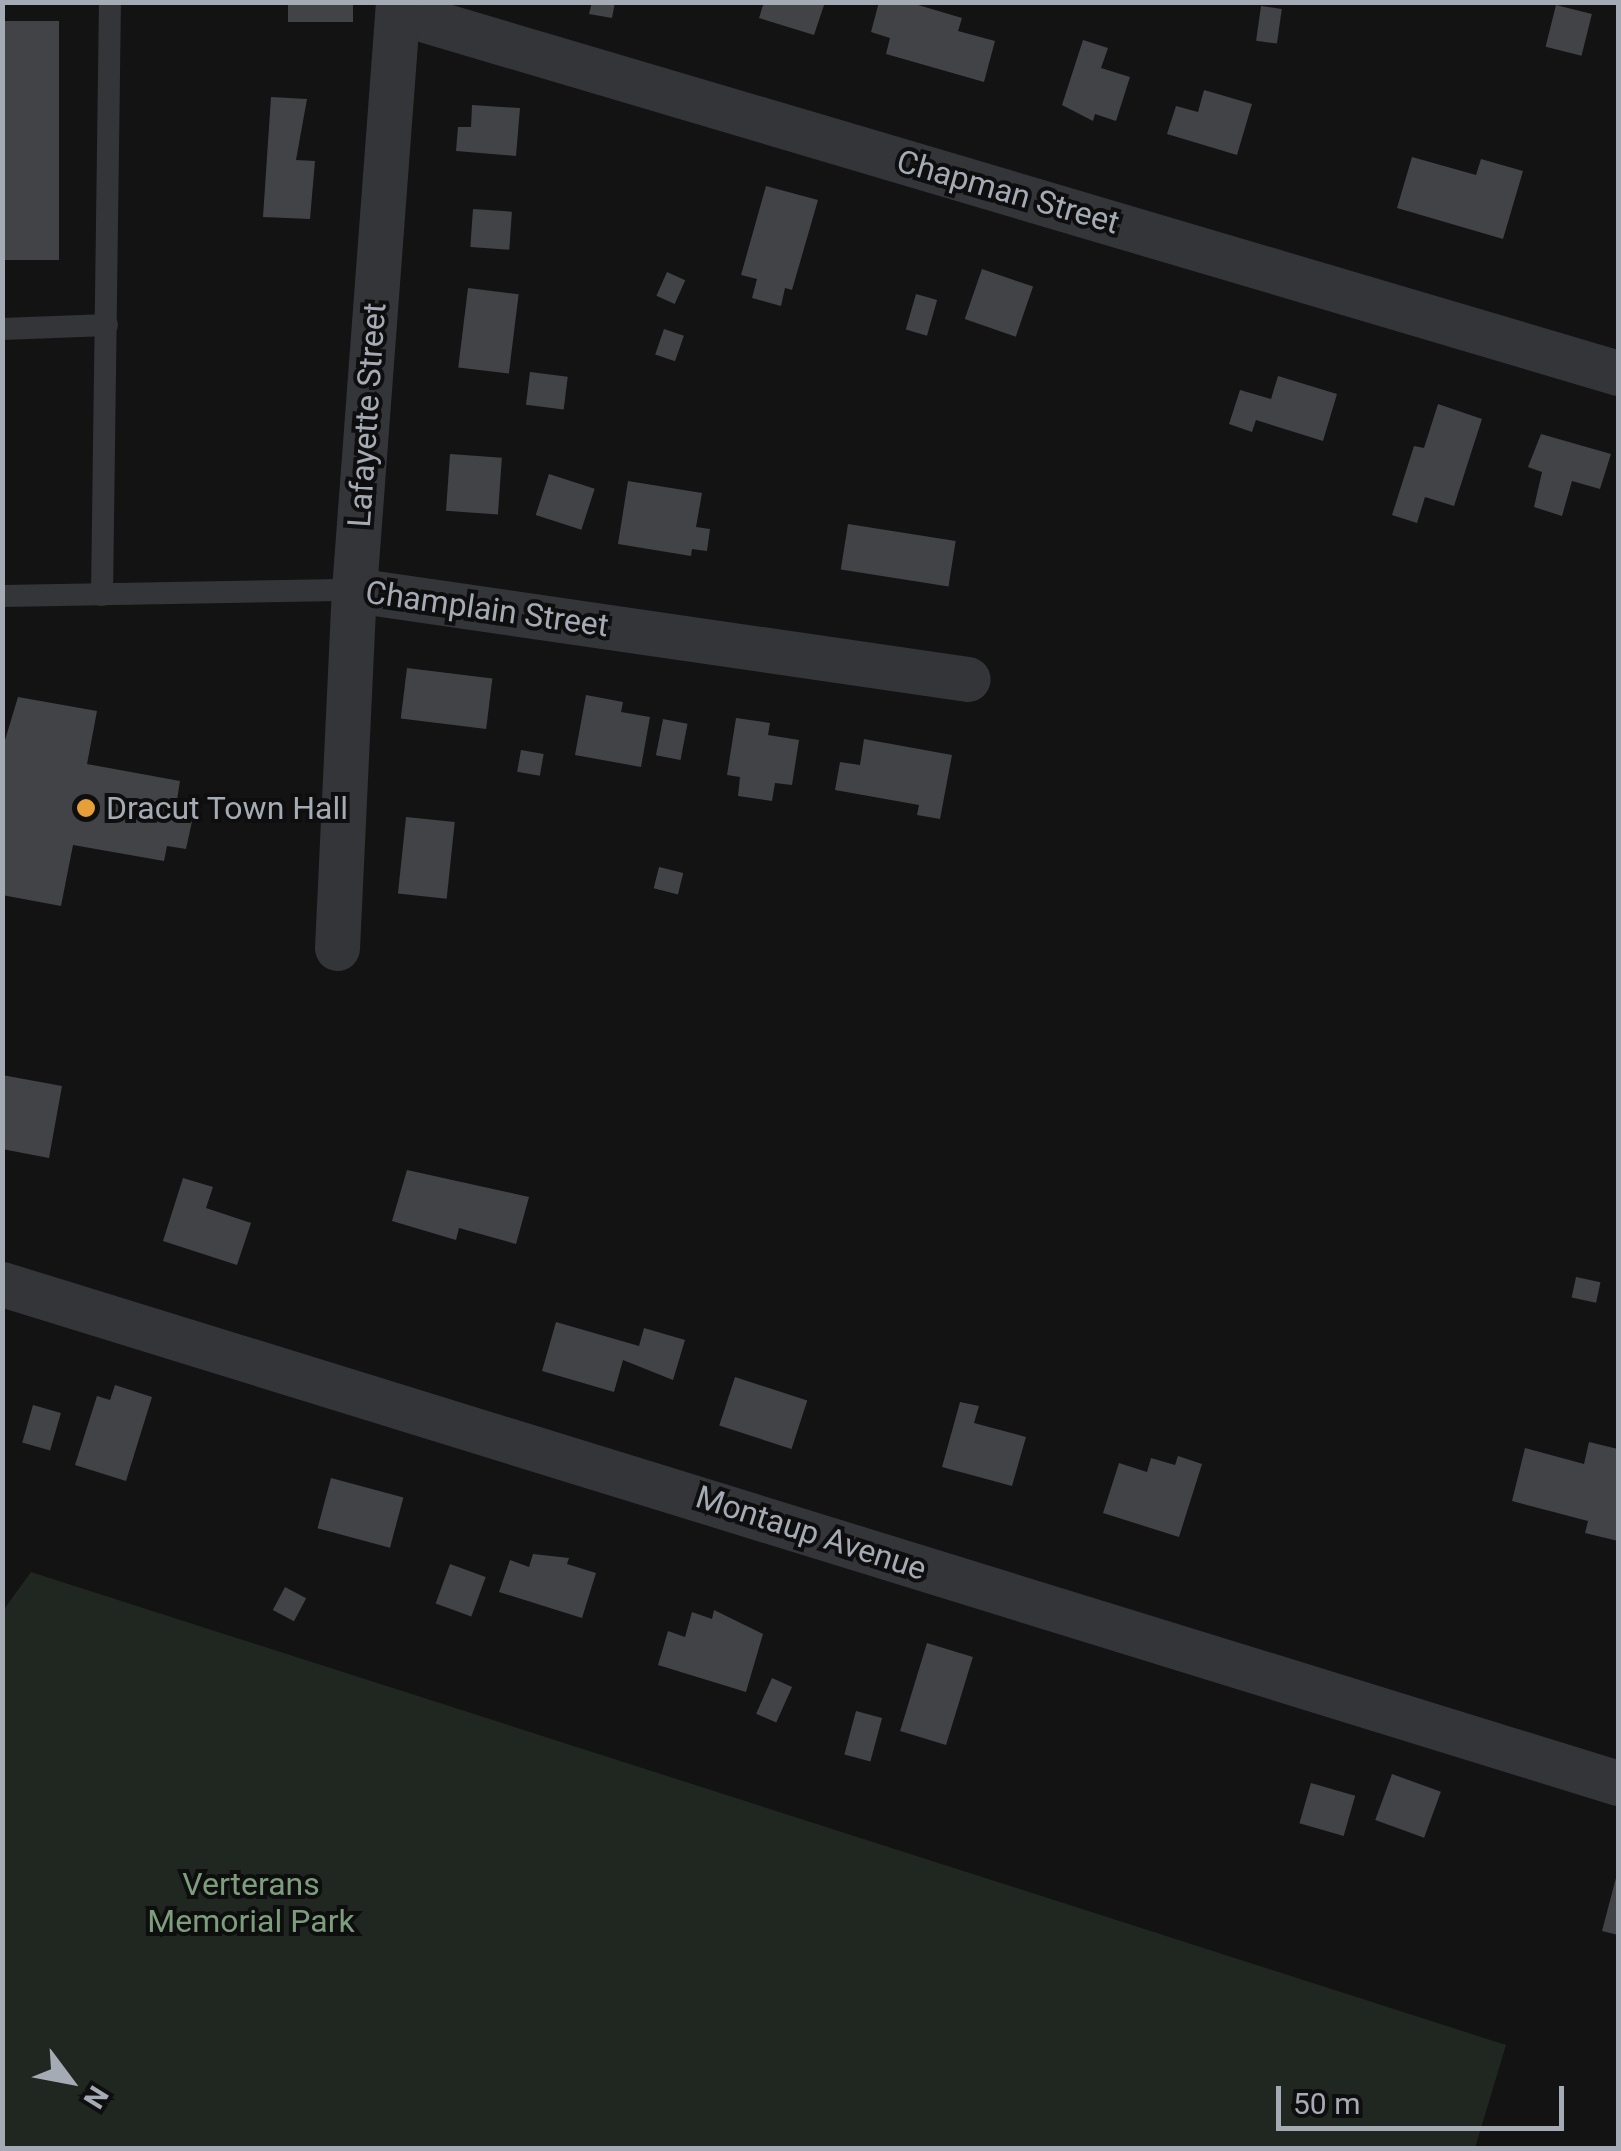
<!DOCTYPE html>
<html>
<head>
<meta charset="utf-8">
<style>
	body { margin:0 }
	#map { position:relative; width:1621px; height:2151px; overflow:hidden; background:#131314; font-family:Roboto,sans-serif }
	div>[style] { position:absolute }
	.green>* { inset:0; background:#1f2720 }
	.building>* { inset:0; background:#424347; transform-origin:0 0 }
	.service>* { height:22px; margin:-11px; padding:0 11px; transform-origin:11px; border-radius:11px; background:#343539 }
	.minor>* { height:45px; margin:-22.5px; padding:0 22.5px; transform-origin:22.5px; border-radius:22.5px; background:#343539 }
	.dots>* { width:28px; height:28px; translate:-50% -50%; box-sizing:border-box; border:5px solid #0e0e0f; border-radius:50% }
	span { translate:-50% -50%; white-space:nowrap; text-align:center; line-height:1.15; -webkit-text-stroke:8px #0e0e0f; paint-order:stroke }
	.street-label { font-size:32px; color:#a5abb4 }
	.poi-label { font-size:32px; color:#a5abb4 }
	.left { translate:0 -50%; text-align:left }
	.park-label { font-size:32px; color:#7d9e7d }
	.frame { position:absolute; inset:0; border:5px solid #a5abb4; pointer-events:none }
	.north { position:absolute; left:20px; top:2031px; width:100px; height:100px; -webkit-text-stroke:8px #0e0e0f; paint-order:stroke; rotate:122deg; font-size:28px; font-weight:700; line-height:40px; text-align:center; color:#a5abb4 }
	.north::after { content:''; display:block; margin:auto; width:35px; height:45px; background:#a5abb4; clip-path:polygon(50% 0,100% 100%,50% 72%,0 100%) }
	.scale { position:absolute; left:1276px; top:2086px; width:288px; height:45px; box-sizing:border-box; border:5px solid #a5abb4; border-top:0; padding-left:12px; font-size:30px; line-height:35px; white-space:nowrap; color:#a5abb4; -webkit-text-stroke:8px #0e0e0f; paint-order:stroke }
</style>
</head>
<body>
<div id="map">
	<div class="green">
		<i style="clip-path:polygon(31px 1572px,1506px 2045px,1475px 2148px,3px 2148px,2px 1612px)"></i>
	</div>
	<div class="building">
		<i style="left:288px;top:2px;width:65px;height:20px"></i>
		<i style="clip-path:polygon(592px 2px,615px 2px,612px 18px,589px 14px)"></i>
		<i style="clip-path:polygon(764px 2px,825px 2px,814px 35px,759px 18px)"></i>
		<i style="clip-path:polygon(879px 2px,908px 2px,962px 18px,958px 31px,995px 41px,984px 82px,886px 54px,890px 38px,871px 32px)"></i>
		<i style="left:1556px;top:5px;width:37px;height:43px;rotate:14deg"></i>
		<i style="left:1261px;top:6px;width:21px;height:35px;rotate:8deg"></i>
		<i style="left:2px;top:21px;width:57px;height:239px"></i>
		<i style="clip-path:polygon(1083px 40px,1108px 48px,1101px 68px,1130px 77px,1116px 121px,1095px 114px,1093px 121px,1062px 105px)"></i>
		<i style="clip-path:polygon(1204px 90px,1252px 104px,1237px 155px,1167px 134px,1176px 106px,1198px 112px)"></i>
		<i style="clip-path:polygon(271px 97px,307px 99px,296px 160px,315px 161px,310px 219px,263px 217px)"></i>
		<i style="clip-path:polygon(472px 105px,520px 108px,516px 156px,456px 151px,458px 127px,471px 127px)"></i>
		<i style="clip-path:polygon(1412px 157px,1476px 175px,1481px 159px,1523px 171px,1503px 239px,1397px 208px)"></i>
		<i style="clip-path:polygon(766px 186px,818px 200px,792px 290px,785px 288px,781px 306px,752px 298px,757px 279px,741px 275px)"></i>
		<i style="left:473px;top:209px;width:39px;height:38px;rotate:4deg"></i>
		<i style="left:982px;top:269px;width:54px;height:53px;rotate:19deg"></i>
		<i style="left:667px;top:272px;width:20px;height:26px;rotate:24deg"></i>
		<i style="left:468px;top:288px;width:51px;height:80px;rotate:7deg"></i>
		<i style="left:916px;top:294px;width:22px;height:37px;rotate:16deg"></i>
		<i style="left:664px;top:329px;width:21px;height:27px;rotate:19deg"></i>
		<i style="left:530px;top:372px;width:38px;height:33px;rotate:7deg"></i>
		<i style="clip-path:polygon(1278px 376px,1337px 394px,1323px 441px,1256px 420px,1252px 432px,1229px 424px,1240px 390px,1271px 399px)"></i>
		<i style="clip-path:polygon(1438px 404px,1482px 419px,1454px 506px,1425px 497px,1417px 523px,1392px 515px,1414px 446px,1424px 448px)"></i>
		<i style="clip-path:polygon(1541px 434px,1611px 454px,1600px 489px,1572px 481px,1562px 516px,1534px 507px,1542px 472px,1528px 467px)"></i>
		<i style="left:450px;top:454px;width:52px;height:57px;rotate:4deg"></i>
		<i style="left:549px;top:474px;width:48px;height:43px;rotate:18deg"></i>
		<i style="clip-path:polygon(628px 481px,702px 493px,696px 527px,710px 529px,707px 551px,692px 549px,691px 556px,618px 544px)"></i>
		<i style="left:848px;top:524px;width:109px;height:46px;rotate:9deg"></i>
		<i style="left:407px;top:668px;width:86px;height:51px;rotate:7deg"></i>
		<i style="clip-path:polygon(586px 695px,623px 702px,621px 712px,650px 717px,641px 767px,575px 755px)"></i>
		<i style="clip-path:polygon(18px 697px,97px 711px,87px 764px,180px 781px,177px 800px,196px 803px,186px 849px,167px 846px,164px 861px,73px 845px,61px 906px,2px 895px,2px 750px)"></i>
		<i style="clip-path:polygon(736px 718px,770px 723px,768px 735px,799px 740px,792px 785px,775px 783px,772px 801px,738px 796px,740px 777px,727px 775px)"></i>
		<i style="left:663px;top:719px;width:25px;height:37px;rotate:11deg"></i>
		<i style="clip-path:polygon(864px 739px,952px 755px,940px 819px,917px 815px,919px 805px,835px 790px,840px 762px,860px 765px)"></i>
		<i style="left:521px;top:750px;width:23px;height:22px;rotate:10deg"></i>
		<i style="left:406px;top:817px;width:49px;height:77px;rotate:6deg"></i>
		<i style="left:659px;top:867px;width:25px;height:22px;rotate:14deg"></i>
		<i style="clip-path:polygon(2px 1075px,62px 1086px,49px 1158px,2px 1149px)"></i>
		<i style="clip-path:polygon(407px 1170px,529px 1197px,516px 1244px,459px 1228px,456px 1240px,392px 1221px)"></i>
		<i style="clip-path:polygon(183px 1178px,213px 1187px,206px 1208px,251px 1223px,237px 1265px,163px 1241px)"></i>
		<i style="left:1576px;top:1277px;width:25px;height:21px;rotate:12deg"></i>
		<i style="clip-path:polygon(556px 1322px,639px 1346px,644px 1328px,685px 1340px,673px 1380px,623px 1360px,614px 1392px,542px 1371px)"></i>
		<i style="left:735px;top:1377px;width:76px;height:51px;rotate:18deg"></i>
		<i style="clip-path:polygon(115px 1385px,152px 1397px,126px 1481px,75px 1465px,97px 1396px,110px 1400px)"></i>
		<i style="clip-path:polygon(960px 1402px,979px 1406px,974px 1423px,1026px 1437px,1012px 1486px,942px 1467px)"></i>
		<i style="left:33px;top:1405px;width:29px;height:39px;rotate:16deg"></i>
		<i style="clip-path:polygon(1589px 1442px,1618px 1449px,1618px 1541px,1585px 1533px,1588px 1521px,1512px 1501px,1525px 1448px,1584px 1464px)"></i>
		<i style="clip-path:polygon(1178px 1456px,1202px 1464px,1179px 1537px,1103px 1513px,1119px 1463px,1147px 1472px,1151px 1458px,1175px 1465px)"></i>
		<i style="left:331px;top:1478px;width:75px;height:52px;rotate:15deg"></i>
		<i style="clip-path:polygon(533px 1554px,569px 1558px,567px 1564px,596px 1573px,582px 1618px,499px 1592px,510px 1560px,529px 1567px)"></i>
		<i style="left:450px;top:1564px;width:38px;height:42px;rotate:20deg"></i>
		<i style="left:285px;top:1587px;width:24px;height:26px;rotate:28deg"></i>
		<i style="clip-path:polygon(714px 1610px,763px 1634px,746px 1692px,658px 1665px,668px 1631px,685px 1637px,692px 1612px,712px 1619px)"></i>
		<i style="left:927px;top:1643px;width:48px;height:92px;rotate:17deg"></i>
		<i style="left:772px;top:1678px;width:22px;height:39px;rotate:24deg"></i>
		<i style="left:856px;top:1711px;width:27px;height:45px;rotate:15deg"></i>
		<i style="left:1392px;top:1774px;width:52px;height:49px;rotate:20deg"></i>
		<i style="left:1311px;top:1783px;width:46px;height:42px;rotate:16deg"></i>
		<i style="clip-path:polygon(1617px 1874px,1618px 1874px,1618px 1935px,1602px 1931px)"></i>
	</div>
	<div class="service">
		<i style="left:2px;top:329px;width:105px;rotate:-2.2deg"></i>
		<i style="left:102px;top:595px;width:593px;rotate:-89.23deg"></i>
		<i style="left:2px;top:596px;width:352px;rotate:-1deg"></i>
	</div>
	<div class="minor">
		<i style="left:398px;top:12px;width:1272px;rotate:16.48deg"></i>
		<i style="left:354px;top:590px;width:620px;rotate:8.25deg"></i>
		<i style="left:337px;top:948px;width:358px;rotate:-87.3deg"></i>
		<i style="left:354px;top:590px;width:590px;rotate:-85.72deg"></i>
		<i style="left:2px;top:1284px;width:1691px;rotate:17.16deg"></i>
	</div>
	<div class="dots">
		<i style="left:86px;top:808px;background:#e69f39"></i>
	</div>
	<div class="street-label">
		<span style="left:1008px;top:192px;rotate:16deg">Chapman Street</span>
		<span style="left:367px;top:415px;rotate:-86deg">Lafayette Street</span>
		<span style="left:487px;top:609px;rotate:8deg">Champlain Street</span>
		<span style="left:811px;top:1533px;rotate:18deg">Montaup Avenue</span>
	</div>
	<div class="poi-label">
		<span class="left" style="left:106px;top:808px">Dracut Town Hall</span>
	</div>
	<div class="park-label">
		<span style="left:251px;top:1903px">Verterans<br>Memorial Park</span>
	</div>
	<div class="frame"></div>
	<div class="north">N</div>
	<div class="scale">50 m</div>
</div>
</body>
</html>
